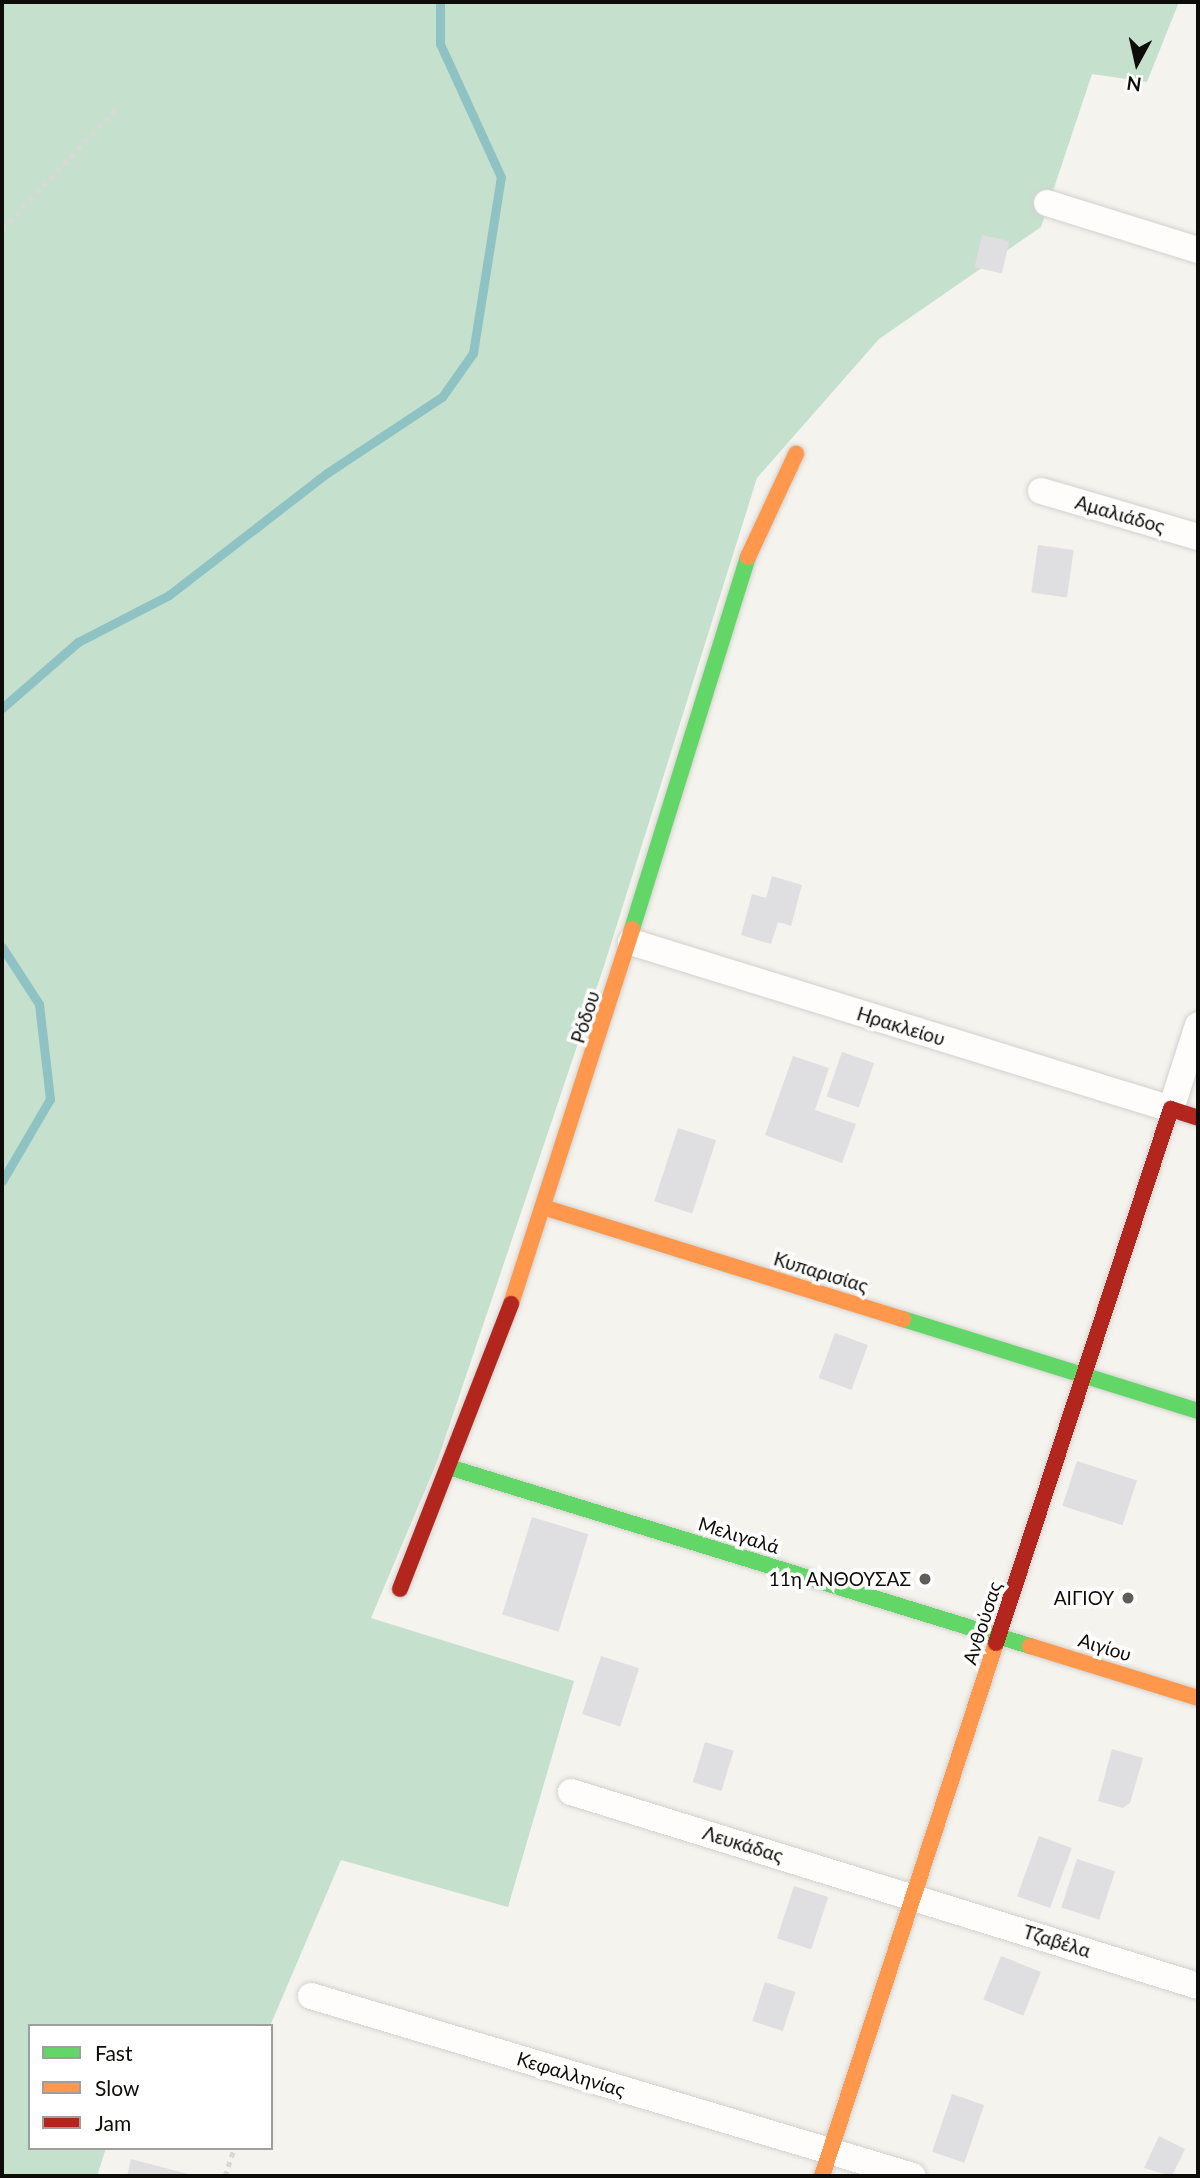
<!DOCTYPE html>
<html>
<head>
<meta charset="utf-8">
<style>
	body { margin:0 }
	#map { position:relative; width:1200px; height:2178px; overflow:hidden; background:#f5f3ee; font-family:Lato,sans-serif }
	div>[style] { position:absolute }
	.green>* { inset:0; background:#c6e0ce }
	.stream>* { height:9px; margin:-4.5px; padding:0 4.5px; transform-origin:4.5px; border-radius:4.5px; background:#8fc3c3 }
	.building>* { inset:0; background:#dfdee1; transform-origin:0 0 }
	.path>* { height:4.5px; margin-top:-2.25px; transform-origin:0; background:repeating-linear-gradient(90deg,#d9d8d6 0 5px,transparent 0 10px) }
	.roads { filter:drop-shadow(0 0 2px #d2d1cd) drop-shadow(0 0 2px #d2d1cd) }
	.street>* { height:26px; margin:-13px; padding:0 13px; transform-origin:13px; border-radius:13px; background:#fefdfc }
	.fast>* { height:16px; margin:-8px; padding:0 8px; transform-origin:8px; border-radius:8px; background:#63d668 }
	.slow>* { height:16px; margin:-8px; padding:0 8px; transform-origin:8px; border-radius:8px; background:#ff974d }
	.jam>* { height:16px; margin:-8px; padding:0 8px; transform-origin:8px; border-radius:8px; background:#b3261e }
	.dots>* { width:19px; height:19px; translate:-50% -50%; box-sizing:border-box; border:4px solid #fff; border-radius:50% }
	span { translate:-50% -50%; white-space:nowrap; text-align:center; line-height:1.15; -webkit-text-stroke:7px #fff; paint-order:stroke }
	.street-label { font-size:19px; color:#0e0c09 }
	.poi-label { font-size:19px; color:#0e0c09 }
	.right { translate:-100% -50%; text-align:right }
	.frame { position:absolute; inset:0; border:4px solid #0e0c09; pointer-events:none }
	.legend { position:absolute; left:28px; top:2024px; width:245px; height:126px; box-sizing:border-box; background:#fff; border:2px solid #9f9e9d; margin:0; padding:9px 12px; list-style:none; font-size:21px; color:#0e0c09 }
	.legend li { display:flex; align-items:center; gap:14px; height:35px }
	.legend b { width:35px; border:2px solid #9f9e9d }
	.north { position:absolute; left:1102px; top:28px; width:70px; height:70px; -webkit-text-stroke:5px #fff; paint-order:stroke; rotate:188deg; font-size:19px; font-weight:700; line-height:28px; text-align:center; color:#0e0c09 }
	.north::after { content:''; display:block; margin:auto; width:24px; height:32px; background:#0e0c09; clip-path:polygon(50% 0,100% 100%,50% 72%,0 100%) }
</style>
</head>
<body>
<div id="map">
	<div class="green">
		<i style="clip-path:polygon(2px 2px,1179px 2px,1147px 82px,1092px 74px,1041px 227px,879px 339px,757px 478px,604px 966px,437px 1462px,371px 1618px,574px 1681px,508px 1907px,341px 1860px,270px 2026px,30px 2026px,30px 2148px,106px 2148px,97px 2176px,2px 2176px)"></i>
	</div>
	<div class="stream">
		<i style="left:2px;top:708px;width:101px;rotate:-41deg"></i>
		<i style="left:78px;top:642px;width:102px;rotate:-27.3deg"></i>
		<i style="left:169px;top:595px;width:200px;rotate:-37.7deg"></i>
		<i style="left:327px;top:473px;width:138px;rotate:-33.5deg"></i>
		<i style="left:442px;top:397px;width:54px;rotate:-54.8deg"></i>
		<i style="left:473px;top:353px;width:178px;rotate:-81deg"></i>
		<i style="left:501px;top:177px;width:146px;rotate:-114.6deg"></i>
		<i style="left:440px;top:44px;width:42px;rotate:-90deg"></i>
		<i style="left:2px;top:947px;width:68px;rotate:57deg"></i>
		<i style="left:39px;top:1004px;width:96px;rotate:83.4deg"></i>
		<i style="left:50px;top:1099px;width:95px;rotate:120.3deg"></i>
	</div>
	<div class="building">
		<i style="left:982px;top:235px;width:28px;height:33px;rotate:13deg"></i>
		<i style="left:1038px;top:545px;width:36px;height:48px;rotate:8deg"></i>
		<i style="clip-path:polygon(772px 876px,802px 885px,791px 926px,778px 922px,771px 944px,741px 935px,752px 894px,766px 898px)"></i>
		<i style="left:842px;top:1052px;width:34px;height:47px;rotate:19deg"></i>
		<i style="clip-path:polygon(793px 1056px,829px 1068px,815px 1110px,856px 1124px,842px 1163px,765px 1135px)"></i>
		<i style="left:678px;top:1128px;width:40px;height:77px;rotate:18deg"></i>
		<i style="left:835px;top:1333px;width:35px;height:48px;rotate:20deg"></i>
		<i style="left:1077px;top:1461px;width:63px;height:47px;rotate:18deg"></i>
		<i style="left:532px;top:1517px;width:59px;height:102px;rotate:17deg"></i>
		<i style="left:601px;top:1656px;width:40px;height:61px;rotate:18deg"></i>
		<i style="left:705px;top:1742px;width:30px;height:42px;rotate:17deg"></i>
		<i style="clip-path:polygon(1112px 1749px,1143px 1758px,1130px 1803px,1123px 1808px,1098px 1801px)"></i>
		<i style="left:1039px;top:1836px;width:35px;height:64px;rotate:20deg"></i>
		<i style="left:1077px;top:1859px;width:40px;height:51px;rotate:18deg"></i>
		<i style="left:794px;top:1886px;width:36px;height:55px;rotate:18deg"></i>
		<i style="left:1001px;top:1956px;width:43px;height:47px;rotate:22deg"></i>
		<i style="left:765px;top:1982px;width:32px;height:41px;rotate:18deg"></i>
		<i style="left:952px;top:2094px;width:34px;height:61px;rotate:19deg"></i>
		<i style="clip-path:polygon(1159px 2136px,1185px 2149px,1172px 2176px,1144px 2168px)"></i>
		<i style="clip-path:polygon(131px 2159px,192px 2175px,192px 2176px,127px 2176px)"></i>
	</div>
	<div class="path">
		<i style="left:2px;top:230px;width:168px;rotate:-46.9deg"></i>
		<i style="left:225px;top:2176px;width:29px;rotate:-72deg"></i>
	</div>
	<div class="roads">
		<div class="street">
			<i style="left:1047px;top:203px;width:158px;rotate:17.3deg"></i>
			<i style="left:1041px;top:491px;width:164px;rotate:16.3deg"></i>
			<i style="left:631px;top:942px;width:565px;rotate:17.18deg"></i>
			<i style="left:1171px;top:1109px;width:88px;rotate:-72.2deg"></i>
			<i style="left:571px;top:1792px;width:656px;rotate:17.19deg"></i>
			<i style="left:311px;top:1996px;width:628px;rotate:16.65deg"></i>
		</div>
		<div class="fast">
			<i style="left:632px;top:929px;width:390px;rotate:-72.7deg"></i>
			<i style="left:903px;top:1319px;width:309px;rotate:17.3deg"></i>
			<i style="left:452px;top:1468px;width:605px;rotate:17.12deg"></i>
		</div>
		<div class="slow">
			<i style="left:748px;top:557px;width:114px;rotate:-65deg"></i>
			<i style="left:546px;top:1208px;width:374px;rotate:17.3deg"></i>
			<i style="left:511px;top:1304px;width:394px;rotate:-72.1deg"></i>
			<i style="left:1030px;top:1646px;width:176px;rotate:17.2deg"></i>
			<i style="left:822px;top:2176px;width:561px;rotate:-71.92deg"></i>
		</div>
		<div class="jam">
			<i style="left:400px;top:1589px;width:306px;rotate:-68.7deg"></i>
			<i style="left:996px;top:1643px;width:562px;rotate:-71.86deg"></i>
			<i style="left:1171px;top:1109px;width:28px;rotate:18deg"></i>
		</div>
	</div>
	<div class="dots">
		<i style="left:925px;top:1579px;background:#5f5d59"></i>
		<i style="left:1128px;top:1598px;background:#5f5d59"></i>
	</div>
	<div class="street-label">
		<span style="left:1120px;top:514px;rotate:16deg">Αμαλιάδος</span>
		<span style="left:585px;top:1017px;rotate:-72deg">Ρόδου</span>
		<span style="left:901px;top:1026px;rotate:17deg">Ηρακλείου</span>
		<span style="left:821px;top:1272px;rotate:17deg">Κυπαρισίας</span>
		<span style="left:739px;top:1535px;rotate:17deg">Μελιγαλά</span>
		<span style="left:982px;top:1623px;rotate:-72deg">Ανθούσας</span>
		<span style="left:1105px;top:1647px;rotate:17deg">Αιγίου</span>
		<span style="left:743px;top:1844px;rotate:17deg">Λευκάδας</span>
		<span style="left:1057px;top:1941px;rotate:17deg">Τζαβέλα</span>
		<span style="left:571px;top:2074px;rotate:17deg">Κεφαλληνίας</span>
	</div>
	<div class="poi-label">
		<span class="right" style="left:911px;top:1579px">11η ΑΝΘΟΥΣΑΣ</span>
		<span class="right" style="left:1114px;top:1598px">ΑΙΓΙΟΥ</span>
	</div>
	<div class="frame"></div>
	<ul class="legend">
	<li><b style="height:9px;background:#63d668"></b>Fast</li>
	<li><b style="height:9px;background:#ff974d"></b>Slow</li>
	<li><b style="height:9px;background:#b3261e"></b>Jam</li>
	</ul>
	<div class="north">N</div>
</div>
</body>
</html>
